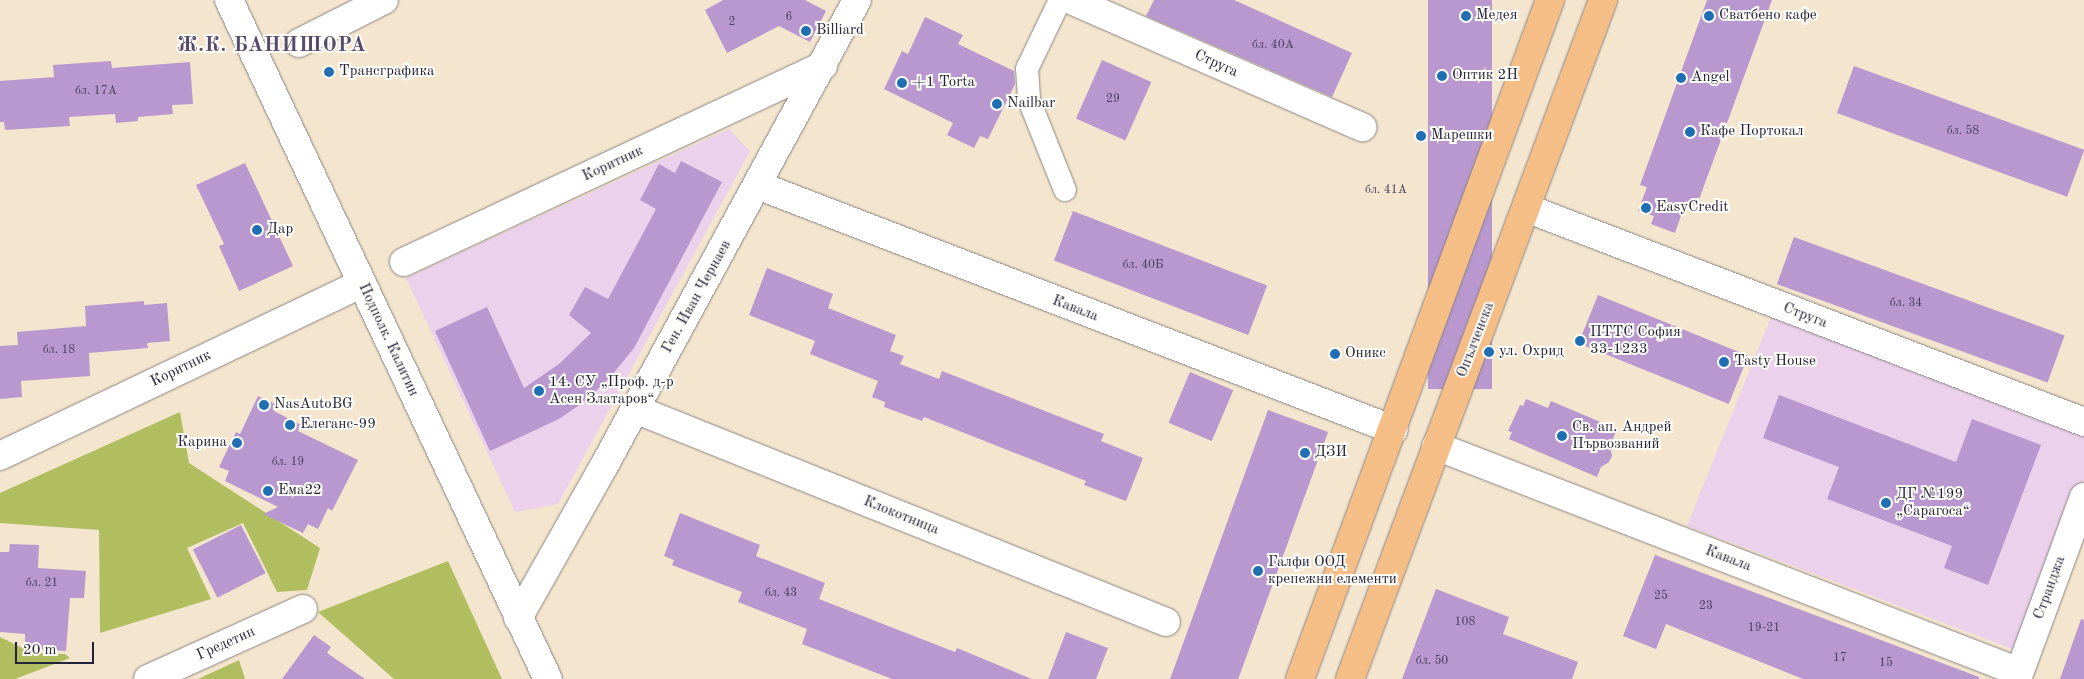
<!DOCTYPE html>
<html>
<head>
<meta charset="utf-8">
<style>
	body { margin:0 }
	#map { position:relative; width:2084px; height:679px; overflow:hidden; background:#f4e6ce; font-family:"Old Standard TT",serif }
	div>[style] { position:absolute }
	.built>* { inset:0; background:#ebd1eb }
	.green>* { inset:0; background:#b0be60 }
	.building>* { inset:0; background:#b898ce; transform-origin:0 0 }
	.roads { filter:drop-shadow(0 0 1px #8b8484) drop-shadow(0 0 1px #8b8484) }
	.pedestrian>* { height:22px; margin:-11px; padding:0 11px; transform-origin:11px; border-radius:11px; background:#fff }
	.minor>* { height:28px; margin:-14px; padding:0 14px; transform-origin:14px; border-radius:14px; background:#fff }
	.tertiary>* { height:28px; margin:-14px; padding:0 14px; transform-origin:14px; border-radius:14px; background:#fff }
	.primary>* { height:28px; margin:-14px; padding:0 14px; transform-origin:14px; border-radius:14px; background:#f6be87 }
	.dots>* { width:14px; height:14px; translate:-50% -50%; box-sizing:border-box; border:2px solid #fdfcf7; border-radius:50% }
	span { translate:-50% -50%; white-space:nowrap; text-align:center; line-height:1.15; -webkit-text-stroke:4px #fdfcf7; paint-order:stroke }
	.number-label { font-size:12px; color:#484060 }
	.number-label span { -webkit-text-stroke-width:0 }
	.poi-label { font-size:15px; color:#22223b }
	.left { translate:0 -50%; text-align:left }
	.right { translate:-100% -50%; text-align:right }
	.street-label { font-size:15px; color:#22223b }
	.district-label { font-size:20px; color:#564b6e; font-weight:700; letter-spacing:1px }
	.scale { position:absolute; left:15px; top:642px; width:79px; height:22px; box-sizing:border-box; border:2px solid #22223b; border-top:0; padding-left:6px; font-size:15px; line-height:18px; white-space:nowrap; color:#22223b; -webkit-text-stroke:4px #fdfcf7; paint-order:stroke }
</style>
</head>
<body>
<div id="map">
	<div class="built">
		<i style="clip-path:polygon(729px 129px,750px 151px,558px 504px,515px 512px,406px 278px)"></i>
		<i style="clip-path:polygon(1773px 312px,2084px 435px,2084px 479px,2018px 651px,1687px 526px)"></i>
	</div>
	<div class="green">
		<i style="clip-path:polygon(180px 412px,189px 463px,320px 548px,307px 590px,277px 592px,243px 523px,187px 548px,211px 599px,100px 633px,99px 530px,0 523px,0 493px)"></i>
		<i style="clip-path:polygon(448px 561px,502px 679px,394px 679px,318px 612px)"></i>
		<i style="clip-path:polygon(0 637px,33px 653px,65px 654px,70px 658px,15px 679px,0 679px)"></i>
		<i style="clip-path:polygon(239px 660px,245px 679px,198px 679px)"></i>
	</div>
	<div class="building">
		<i style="clip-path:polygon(723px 0,805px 0,826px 11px,810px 42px,779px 26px,727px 53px,705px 10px)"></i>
		<i style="clip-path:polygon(1154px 0,1234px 0,1352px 53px,1332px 97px,1146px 16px)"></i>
		<i style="left:1428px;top:0;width:64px;height:389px"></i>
		<i style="clip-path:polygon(1707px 0,1772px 0,1697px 205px,1686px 201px,1675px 233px,1651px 224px,1654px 216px,1638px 211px,1647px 187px,1640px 185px)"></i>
		<i style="clip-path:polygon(925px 17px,963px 35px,958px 44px,1014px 71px,1015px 84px,988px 139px,980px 136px,974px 148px,947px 135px,953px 123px,884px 89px,902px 51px,908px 54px)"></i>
		<i style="left:1102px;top:60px;width:54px;height:64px;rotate:24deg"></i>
		<i style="clip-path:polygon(111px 61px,112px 68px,190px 62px,193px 104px,172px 105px,173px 114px,138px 117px,138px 121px,116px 123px,115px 114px,69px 117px,70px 126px,5px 130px,4px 122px,0 122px,0 81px,54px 77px,53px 65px)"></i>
		<i style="left:1854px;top:66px;width:245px;height:50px;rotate:20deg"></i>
		<i style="clip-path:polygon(681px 161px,722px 182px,634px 348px,612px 375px,588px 399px,559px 419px,490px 451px,435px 331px,487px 307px,524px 388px,559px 364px,591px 333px,569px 315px,585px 287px,608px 299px,656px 209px,640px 200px,659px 164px,675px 173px)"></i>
		<i style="clip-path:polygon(245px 163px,293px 266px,239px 291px,219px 246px,224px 244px,196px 185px)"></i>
		<i style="left:1073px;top:211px;width:208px;height:53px;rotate:21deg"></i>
		<i style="left:1794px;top:237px;width:288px;height:50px;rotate:20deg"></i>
		<i style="clip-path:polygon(767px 268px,833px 294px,828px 308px,896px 335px,890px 351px,904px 356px,900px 364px,939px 379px,942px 371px,1104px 434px,1101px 441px,1143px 458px,1126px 501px,1084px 485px,1086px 481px,924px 417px,922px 421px,884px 407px,885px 402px,872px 397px,878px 381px,810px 354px,815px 341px,749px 315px)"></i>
		<i style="left:1598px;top:295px;width:162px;height:52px;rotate:22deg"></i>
		<i style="clip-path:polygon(144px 301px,144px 305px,167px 303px,170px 341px,147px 343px,148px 348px,89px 353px,90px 376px,21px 381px,22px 397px,0 399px,0 346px,18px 345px,17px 332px,86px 326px,85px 306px)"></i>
		<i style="left:1190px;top:372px;width:47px;height:55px;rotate:23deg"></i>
		<i style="clip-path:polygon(1779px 395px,1956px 462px,1972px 419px,2041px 445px,1988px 585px,1944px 568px,1952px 546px,1827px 499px,1839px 467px,1763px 438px)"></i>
		<i style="clip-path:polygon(258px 396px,277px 405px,274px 411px,301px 425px,298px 431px,358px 460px,332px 511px,328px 508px,318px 529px,308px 524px,303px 533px,263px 514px,278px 507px,225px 481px,229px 471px,219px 467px,236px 432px,240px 434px)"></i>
		<i style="clip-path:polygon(1526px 399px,1548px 408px,1551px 401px,1617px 429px,1610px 446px,1612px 456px,1609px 462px,1601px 467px,1597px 477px,1509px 439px,1512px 432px,1508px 431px,1520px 405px,1523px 406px)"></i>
		<i style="left:1268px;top:410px;width:64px;height:288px;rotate:20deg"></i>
		<i style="clip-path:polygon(680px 513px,760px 545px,756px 556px,825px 583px,819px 599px,955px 652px,957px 648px,1032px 679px,892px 679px,802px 644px,807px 629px,738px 602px,742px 592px,672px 565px,674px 560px,664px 556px)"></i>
		<i style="left:241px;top:525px;width:54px;height:54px;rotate:63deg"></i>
		<i style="clip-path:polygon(10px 544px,39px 545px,38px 568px,86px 571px,84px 598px,70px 598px,66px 651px,36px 649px,37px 644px,25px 643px,25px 634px,0 632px,0 552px,9px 552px)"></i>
		<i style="clip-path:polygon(1655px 555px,1979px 677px,1979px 679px,1803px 679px,1666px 624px,1656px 649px,1623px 636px)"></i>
		<i style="clip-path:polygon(1436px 589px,1509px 617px,1503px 634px,1578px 662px,1572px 679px,1402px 679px)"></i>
		<i style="clip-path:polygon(2081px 619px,2084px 620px,2084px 679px,2060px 679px)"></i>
		<i style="clip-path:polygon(1066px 632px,1108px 648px,1096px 679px,1048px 679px)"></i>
		<i style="clip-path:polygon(314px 635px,331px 647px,327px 653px,365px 679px,282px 679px)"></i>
	</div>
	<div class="roads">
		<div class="pedestrian">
			<i style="left:1060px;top:0;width:76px;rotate:115.6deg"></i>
			<i style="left:1027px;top:69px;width:31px;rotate:86deg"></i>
			<i style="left:1029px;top:100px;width:97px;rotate:68.2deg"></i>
		</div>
		<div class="minor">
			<i style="left:1071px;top:0;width:318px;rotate:23.6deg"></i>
			<i style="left:299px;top:43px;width:95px;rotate:-26.8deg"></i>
			<i style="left:757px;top:185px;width:682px;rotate:21.04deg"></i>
			<i style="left:1526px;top:208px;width:598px;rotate:20.98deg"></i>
			<i style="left:404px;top:262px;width:463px;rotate:-25.1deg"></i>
			<i style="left:635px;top:409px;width:572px;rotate:21.86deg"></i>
			<i style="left:1436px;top:446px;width:625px;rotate:21.19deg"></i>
			<i style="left:0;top:456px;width:401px;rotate:-25.5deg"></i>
			<i style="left:518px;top:618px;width:175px;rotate:-60.5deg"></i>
			<i style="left:604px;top:466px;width:530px;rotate:-61.5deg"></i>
			<i style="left:148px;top:679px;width:170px;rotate:-24.3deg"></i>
			<i style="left:2017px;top:679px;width:194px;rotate:-69.8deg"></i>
		</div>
		<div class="tertiary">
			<i style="left:229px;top:0;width:750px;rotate:64.84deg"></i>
		</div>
		<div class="primary">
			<i style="left:1300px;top:679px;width:724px;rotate:-69.79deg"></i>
			<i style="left:1350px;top:679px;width:725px;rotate:-69.56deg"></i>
		</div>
	</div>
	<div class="dots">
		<i style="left:1466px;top:16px;background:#1f6fb2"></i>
		<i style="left:1709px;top:16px;background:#1f6fb2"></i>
		<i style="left:806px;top:31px;background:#1f6fb2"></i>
		<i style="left:329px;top:72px;background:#1f6fb2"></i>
		<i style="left:1442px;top:76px;background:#1f6fb2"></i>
		<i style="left:1681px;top:78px;background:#1f6fb2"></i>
		<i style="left:902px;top:83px;background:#1f6fb2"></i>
		<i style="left:997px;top:104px;background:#1f6fb2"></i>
		<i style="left:1690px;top:132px;background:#1f6fb2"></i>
		<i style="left:1421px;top:136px;background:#1f6fb2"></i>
		<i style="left:1646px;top:208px;background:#1f6fb2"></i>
		<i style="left:257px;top:230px;background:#1f6fb2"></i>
		<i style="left:1580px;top:341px;background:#1f6fb2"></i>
		<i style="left:1489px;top:352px;background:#1f6fb2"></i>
		<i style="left:1335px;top:354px;background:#1f6fb2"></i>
		<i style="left:1724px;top:362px;background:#1f6fb2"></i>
		<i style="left:539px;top:391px;background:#1f6fb2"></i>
		<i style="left:264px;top:405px;background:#1f6fb2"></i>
		<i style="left:290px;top:425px;background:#1f6fb2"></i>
		<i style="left:1562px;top:436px;background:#1f6fb2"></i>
		<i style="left:237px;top:443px;background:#1f6fb2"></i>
		<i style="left:1305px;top:453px;background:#1f6fb2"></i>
		<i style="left:268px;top:491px;background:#1f6fb2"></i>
		<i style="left:1886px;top:503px;background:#1f6fb2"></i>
		<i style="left:1258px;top:571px;background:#1f6fb2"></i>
	</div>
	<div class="number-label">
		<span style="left:789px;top:18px">6</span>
		<span style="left:732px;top:23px">2</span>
		<span style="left:1273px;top:46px">бл. 40А</span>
		<span style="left:96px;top:92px">бл. 17А</span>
		<span style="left:1113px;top:100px">29</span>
		<span style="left:1963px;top:132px">бл. 58</span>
		<span style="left:1386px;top:191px">бл. 41А</span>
		<span style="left:1143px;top:266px">бл. 40Б</span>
		<span style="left:1906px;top:304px">бл. 34</span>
		<span style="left:59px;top:351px">бл. 18</span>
		<span style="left:288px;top:463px">бл. 19</span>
		<span style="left:42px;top:584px">бл. 21</span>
		<span style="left:781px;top:594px">бл. 43</span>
		<span style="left:1661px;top:597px">25</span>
		<span style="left:1706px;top:607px">23</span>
		<span style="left:1465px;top:623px">108</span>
		<span style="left:1764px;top:629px">19-21</span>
		<span style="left:1840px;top:659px">17</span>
		<span style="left:1432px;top:662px">бл. 50</span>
		<span style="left:1886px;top:664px">15</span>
	</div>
	<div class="poi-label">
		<span class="left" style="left:1476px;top:16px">Медея</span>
		<span class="left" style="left:1719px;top:16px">Сватбено кафе</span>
		<span class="left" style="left:816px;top:31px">Billiard</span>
		<span class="left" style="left:339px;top:72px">Трансграфика</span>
		<span class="left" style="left:1452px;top:76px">Оптик 2Н</span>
		<span class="left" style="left:1691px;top:78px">Angel</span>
		<span class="left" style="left:912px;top:83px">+1 Torta</span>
		<span class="left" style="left:1007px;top:104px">Nailbar</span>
		<span class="left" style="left:1700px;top:132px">Кафе Портокал</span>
		<span class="left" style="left:1431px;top:136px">Марешки</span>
		<span class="left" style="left:1656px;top:208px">EasyCredit</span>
		<span class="left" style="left:267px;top:230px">Дар</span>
		<span class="left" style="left:1590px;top:341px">ПТТС София<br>33-1233</span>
		<span class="left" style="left:1499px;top:352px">ул. Охрид</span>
		<span class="left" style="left:1345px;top:354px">Оникс</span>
		<span class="left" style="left:1734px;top:362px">Tasty House</span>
		<span class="left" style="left:549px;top:391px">14. СУ „Проф. д-р<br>Асен Златаров“</span>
		<span class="left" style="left:274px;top:405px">NasAutoBG</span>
		<span class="left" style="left:300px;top:425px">Елеганс-99</span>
		<span class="left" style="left:1572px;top:436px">Св. ап. Андрей<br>Първозваний</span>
		<span class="right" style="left:227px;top:443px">Карина</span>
		<span class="left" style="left:1315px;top:453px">ДЗИ</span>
		<span class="left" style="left:278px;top:491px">Ема22</span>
		<span class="left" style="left:1896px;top:503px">ДГ №199<br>„Сарагоса“</span>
		<span class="left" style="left:1268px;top:571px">Галфи ООД<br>крепежни елементи</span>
	</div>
	<div class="street-label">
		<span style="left:1216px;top:64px;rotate:24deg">Струга</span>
		<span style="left:613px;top:164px;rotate:-25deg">Коритник</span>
		<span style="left:697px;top:297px;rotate:-61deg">Ген. Иван Чернаев</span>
		<span style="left:1075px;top:309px;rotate:21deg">Кавала</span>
		<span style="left:1805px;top:316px;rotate:21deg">Струга</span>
		<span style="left:388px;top:340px;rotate:65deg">Подполк. Калитин</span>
		<span style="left:1476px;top:340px;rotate:-69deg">Опълченска</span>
		<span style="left:181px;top:369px;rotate:-26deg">Коритник</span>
		<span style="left:901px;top:516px;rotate:22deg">Клокотница</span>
		<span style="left:1728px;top:559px;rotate:21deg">Кавала</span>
		<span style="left:2050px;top:588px;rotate:-70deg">Странджа</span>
		<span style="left:226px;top:644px;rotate:-24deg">Гредетин</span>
	</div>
	<div class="district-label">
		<span style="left:272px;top:46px">Ж.К. БАНИШОРА</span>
	</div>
	<div class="scale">20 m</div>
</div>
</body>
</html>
